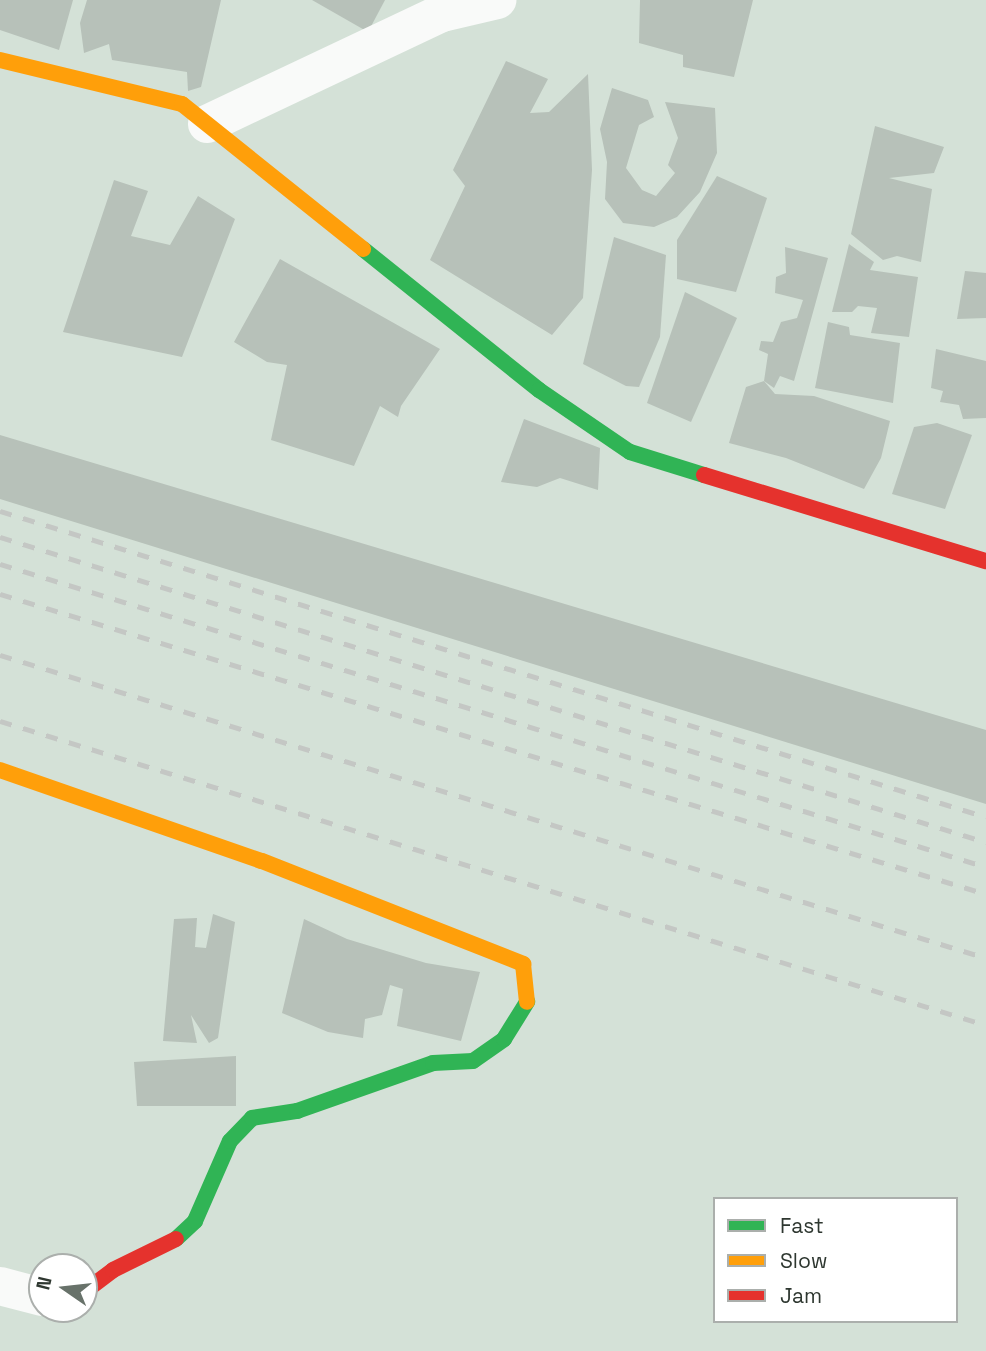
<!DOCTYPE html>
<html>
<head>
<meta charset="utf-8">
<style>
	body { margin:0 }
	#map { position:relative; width:986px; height:1351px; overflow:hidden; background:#d4e1d7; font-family:"Space Grotesk",sans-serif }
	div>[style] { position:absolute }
	.building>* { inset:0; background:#b7c1b9 }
	.street>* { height:38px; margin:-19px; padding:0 19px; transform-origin:19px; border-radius:19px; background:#f9faf9 }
	.fast>* { height:16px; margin:-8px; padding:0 8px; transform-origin:8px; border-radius:8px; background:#30b455 }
	.slow>* { height:16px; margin:-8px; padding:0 8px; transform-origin:8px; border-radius:8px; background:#ff9f0a }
	.jam>* { height:16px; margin:-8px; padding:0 8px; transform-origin:8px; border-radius:8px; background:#e5322d }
	.rail>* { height:5px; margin-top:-2.5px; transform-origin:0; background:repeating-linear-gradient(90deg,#c4c7c4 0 12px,transparent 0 24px) }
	span { translate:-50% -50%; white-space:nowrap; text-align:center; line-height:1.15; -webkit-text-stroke:6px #fff; paint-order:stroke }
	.legend { position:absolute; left:713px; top:1197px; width:245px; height:126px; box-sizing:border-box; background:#fff; border:2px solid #abafac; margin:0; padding:9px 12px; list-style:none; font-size:21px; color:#2e3730 }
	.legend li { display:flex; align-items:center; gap:14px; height:35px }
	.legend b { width:35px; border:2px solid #abafac }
	.north { position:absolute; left:28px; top:1253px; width:70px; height:70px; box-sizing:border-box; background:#fff; border:2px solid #abafac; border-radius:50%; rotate:284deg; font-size:19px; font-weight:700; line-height:28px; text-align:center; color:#2e3730 }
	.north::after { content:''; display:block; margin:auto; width:24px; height:32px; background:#68726a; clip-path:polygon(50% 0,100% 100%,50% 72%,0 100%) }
</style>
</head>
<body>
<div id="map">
	<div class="building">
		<i style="clip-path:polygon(0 0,73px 0,59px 50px,0 30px)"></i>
		<i style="clip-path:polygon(87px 0,221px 0,201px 87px,188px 91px,187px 72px,112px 60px,109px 44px,84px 53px,80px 23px)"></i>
		<i style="clip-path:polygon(312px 0,385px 0,368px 32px)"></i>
		<i style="clip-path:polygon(640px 0,753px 0,734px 77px,683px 67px,683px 55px,639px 43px)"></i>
		<i style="clip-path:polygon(506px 61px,548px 79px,530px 113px,549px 112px,588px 74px,592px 170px,583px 298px,552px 335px,430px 260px,465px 186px,453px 170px)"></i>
		<i style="clip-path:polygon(612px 88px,648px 100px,654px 117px,639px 125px,626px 168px,642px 190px,656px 196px,675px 173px,668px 165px,678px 138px,665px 102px,715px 108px,717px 153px,700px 192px,677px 217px,654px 227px,623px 223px,605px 199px,607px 162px,600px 129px)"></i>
		<i style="clip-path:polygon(875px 126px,944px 147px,934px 173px,889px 178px,932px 189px,921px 262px,897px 256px,883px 260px,851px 234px)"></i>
		<i style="clip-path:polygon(717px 176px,767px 198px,736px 292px,677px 279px,677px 240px)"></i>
		<i style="clip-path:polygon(114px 180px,148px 191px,131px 236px,170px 245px,198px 196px,235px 219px,182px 357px,63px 332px)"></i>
		<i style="clip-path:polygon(614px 237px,666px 255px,660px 337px,639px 387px,626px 386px,583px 364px)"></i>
		<i style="clip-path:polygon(849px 244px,874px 262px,870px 270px,918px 277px,909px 337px,871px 333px,877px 308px,858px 306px,852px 312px,832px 312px)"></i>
		<i style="clip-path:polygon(785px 247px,828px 258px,794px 381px,780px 376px,774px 388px,764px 381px,768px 354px,759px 350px,761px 341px,773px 342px,781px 322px,797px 318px,803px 300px,775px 293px,776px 277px,786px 273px)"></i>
		<i style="clip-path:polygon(280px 259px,440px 349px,401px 406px,398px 417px,380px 406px,354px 466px,271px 440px,287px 365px,267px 362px,234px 342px)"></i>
		<i style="clip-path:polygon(965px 271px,986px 273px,986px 318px,957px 319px)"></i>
		<i style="clip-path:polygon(685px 292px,737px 318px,691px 422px,647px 403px)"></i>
		<i style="clip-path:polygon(828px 322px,849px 327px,850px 335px,900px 343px,893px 403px,815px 388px)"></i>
		<i style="clip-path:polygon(936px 349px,986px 361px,986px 418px,963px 419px,959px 405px,940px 402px,943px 391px,931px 388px)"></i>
		<i style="clip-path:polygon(764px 381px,775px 394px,814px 396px,890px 421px,881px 458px,864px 489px,786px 458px,729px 443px,746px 387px)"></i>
		<i style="clip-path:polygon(524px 419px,600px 448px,598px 490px,560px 478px,537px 487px,501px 482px)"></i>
		<i style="clip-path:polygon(937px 423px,972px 435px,945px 509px,892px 494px,914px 427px)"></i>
		<i style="clip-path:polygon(0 435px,986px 730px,986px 804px,0 499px)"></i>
		<i style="clip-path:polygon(213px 914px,235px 922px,218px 1038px,209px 1043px,191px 1015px,197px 1043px,163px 1041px,174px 919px,197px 918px,195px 947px,206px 948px)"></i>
		<i style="clip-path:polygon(304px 919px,347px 939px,426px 963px,480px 972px,461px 1041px,397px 1026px,403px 989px,390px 985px,382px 1015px,365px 1019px,363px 1038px,328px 1032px,282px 1013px)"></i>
		<i style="clip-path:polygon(236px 1056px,236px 1106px,137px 1106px,134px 1062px)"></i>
	</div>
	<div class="street">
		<i style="left:207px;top:124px;width:260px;rotate:-25.3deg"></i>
		<i style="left:442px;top:13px;width:57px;rotate:-13.3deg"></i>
		<i style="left:0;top:1286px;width:43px;rotate:14.7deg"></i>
	</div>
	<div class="fast">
		<i style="left:363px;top:249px;width:226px;rotate:38.7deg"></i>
		<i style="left:539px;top:390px;width:110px;rotate:34.3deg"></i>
		<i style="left:630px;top:452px;width:77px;rotate:17.3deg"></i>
		<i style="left:176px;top:1239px;width:26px;rotate:-43deg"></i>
		<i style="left:195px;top:1221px;width:87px;rotate:-66.4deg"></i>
		<i style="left:230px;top:1141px;width:32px;rotate:-46deg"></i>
		<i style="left:252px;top:1118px;width:46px;rotate:-8.8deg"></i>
		<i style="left:297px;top:1111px;width:144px;rotate:-19.4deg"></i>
		<i style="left:433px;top:1063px;width:40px;rotate:-2.9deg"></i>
		<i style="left:473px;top:1061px;width:38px;rotate:-35deg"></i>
		<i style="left:504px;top:1039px;width:44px;rotate:-58.1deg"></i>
	</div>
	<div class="slow">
		<i style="left:0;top:60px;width:187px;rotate:13.6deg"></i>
		<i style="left:182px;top:104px;width:232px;rotate:38.7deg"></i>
		<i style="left:0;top:770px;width:277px;rotate:19.2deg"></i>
		<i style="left:262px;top:861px;width:281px;rotate:21.5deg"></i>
		<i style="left:523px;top:964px;width:38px;rotate:84deg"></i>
	</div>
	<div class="jam">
		<i style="left:704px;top:475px;width:295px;rotate:17deg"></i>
		<i style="left:84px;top:1292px;width:36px;rotate:-37deg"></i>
		<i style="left:113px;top:1270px;width:70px;rotate:-26.2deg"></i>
	</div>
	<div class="rail">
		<i style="left:0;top:511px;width:1032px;rotate:17.24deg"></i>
		<i style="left:0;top:537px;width:1032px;rotate:17.19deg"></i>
		<i style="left:0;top:564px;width:1032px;rotate:17.08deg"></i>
		<i style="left:0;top:594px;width:1031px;rotate:16.92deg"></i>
		<i style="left:0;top:655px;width:1032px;rotate:17.08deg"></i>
		<i style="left:0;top:721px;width:1032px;rotate:17.14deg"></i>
	</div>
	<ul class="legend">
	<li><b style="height:9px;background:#30b455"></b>Fast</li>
	<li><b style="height:9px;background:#ff9f0a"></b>Slow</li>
	<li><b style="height:9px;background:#e5322d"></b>Jam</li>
	</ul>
	<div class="north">N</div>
</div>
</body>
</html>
